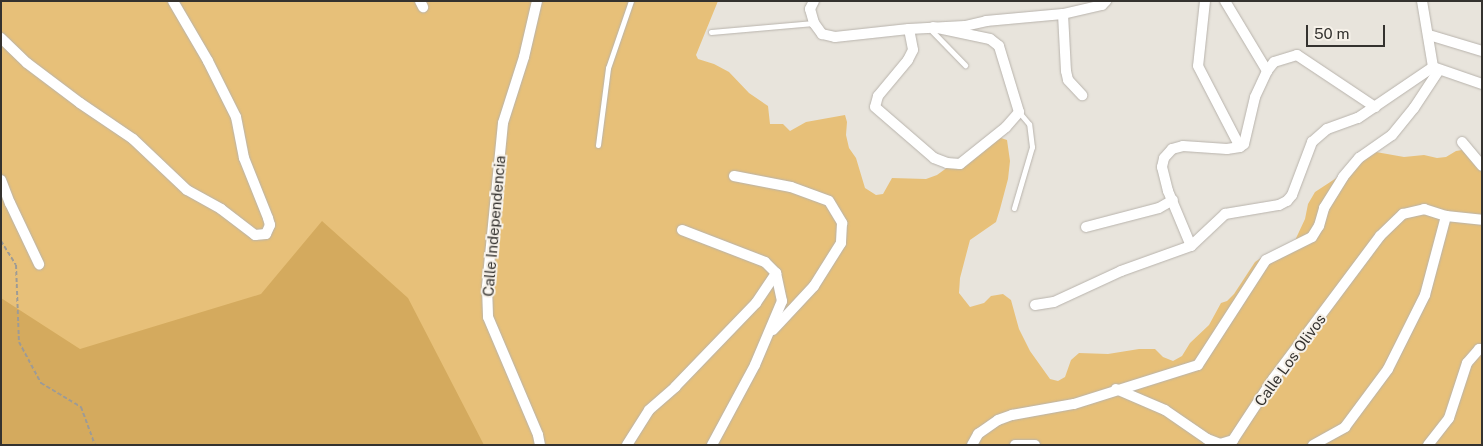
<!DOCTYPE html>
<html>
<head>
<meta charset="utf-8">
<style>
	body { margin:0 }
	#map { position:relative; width:1483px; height:446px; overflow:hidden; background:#e8e4dc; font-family:"Public Sans",sans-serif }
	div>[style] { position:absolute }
	.green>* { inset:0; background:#e7c079 }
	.forest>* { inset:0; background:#d4aa5e }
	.path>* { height:2px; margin-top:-1px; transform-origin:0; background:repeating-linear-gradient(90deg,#9e9b95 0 4px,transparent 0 6.5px) }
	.roads { filter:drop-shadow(0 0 1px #b8b3ac) drop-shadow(0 0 1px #b8b3ac) }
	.service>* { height:5px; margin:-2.5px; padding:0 2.5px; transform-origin:2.5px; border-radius:2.5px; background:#fff }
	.minor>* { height:10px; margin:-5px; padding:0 5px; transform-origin:5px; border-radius:5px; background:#fff }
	span { translate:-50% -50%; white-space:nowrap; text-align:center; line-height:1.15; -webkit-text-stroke:4px #f6f1e9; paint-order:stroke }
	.street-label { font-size:15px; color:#34322f }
	.frame { position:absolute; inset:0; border:2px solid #34322f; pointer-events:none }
	.scale { position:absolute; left:1306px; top:25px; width:79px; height:22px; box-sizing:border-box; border:2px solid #34322f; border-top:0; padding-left:6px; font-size:15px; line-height:18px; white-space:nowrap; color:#34322f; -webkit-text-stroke:4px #f6f1e9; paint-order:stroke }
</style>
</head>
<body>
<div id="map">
	<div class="green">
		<i style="clip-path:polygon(1px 1px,718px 1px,696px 55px,698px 59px,714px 64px,729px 72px,749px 93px,768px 106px,770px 124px,783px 124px,790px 131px,806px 122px,845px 115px,847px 122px,846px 135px,849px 148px,856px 158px,865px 188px,876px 195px,883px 194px,892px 178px,926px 179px,937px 175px,992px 135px,1007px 140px,1010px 161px,1008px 179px,1000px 209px,996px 222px,970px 240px,960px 278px,959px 293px,970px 307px,984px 303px,991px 296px,1003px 294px,1011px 300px,1019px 329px,1030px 351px,1050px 379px,1058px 381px,1065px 377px,1071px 360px,1079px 353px,1108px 354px,1139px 349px,1155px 349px,1163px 357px,1173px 361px,1182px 356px,1190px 343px,1209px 325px,1221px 303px,1227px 301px,1234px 294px,1255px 262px,1265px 255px,1291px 249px,1305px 219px,1308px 204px,1315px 192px,1376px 152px,1404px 157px,1424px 155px,1437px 158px,1446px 157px,1456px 151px,1468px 149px,1482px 161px,1482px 445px,1px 445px)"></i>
	</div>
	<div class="forest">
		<i style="clip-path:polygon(322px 221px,408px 298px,484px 445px,1px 445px,1px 298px,80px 349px,261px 294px)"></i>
	</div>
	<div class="path">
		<i style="left:1px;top:241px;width:28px;rotate:58deg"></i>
		<i style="left:16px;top:265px;width:77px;rotate:87.8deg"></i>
		<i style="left:19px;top:342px;width:47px;rotate:61.8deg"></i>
		<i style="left:41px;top:383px;width:47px;rotate:31deg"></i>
		<i style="left:81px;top:407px;width:40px;rotate:69.8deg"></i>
	</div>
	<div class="roads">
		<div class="service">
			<i style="left:929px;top:28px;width:52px;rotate:45.8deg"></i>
			<i style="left:711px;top:32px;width:103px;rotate:-5deg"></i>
			<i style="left:598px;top:145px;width:78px;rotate:-82.6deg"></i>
			<i style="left:608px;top:68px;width:71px;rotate:-71.1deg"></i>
			<i style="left:1014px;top:208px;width:64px;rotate:-73.6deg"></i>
			<i style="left:1032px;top:147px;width:23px;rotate:-97deg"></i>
			<i style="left:1029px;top:124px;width:16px;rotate:-130deg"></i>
		</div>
		<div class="minor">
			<i style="left:420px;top:1px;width:7px;rotate:63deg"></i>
			<i style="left:537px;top:1px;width:57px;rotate:103.1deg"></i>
			<i style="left:524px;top:57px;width:69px;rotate:107.7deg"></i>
			<i style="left:503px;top:123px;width:165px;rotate:95.6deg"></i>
			<i style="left:487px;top:287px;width:30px;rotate:88deg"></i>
			<i style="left:488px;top:317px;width:128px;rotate:67deg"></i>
			<i style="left:538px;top:435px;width:10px;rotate:79deg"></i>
			<i style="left:814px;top:1px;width:9px;rotate:117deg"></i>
			<i style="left:810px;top:9px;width:15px;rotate:74deg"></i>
			<i style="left:814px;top:23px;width:14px;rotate:54deg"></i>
			<i style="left:822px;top:34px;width:13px;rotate:13deg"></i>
			<i style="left:835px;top:37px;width:74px;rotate:-6.2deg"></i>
			<i style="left:909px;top:29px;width:56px;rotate:-3.1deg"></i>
			<i style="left:965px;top:26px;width:22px;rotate:-13deg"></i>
			<i style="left:986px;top:21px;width:77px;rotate:-5.2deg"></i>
			<i style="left:1063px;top:14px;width:40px;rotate:-13deg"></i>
			<i style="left:1102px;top:5px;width:6px;rotate:-45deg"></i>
			<i style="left:1205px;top:1px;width:65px;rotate:96.1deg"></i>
			<i style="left:1198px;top:66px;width:91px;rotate:62.6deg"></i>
			<i style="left:1225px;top:1px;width:82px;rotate:59deg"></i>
			<i style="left:1422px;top:1px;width:67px;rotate:80.5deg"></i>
			<i style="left:1063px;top:14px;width:57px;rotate:87deg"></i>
			<i style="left:1066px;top:71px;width:9px;rotate:77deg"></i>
			<i style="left:1068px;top:80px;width:21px;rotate:47deg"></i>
			<i style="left:909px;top:29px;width:21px;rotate:79deg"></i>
			<i style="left:913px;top:50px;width:11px;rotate:117deg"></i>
			<i style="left:908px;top:60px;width:47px;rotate:129.8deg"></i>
			<i style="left:878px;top:96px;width:11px;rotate:105deg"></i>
			<i style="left:875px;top:107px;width:78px;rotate:40.8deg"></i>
			<i style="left:934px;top:158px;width:14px;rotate:21deg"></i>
			<i style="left:947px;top:163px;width:13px;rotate:4deg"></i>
			<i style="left:960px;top:164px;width:59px;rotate:-38.8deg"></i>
			<i style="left:1006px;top:127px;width:20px;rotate:-49deg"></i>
			<i style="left:1019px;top:112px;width:69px;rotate:-106.9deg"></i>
			<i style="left:999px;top:46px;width:11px;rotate:-142deg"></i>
			<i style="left:990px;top:39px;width:58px;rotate:-168.1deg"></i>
			<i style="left:1429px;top:35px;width:55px;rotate:16.8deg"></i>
			<i style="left:1px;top:38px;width:36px;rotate:44deg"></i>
			<i style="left:27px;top:63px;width:66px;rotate:37deg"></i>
			<i style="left:80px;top:103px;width:64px;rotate:34.2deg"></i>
			<i style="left:133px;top:139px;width:74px;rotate:43.4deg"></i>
			<i style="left:187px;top:190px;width:39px;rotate:29deg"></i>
			<i style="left:221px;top:209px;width:43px;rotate:37.4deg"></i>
			<i style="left:255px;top:235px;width:11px;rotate:-5deg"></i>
			<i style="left:266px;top:234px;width:10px;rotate:-66deg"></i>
			<i style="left:270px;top:225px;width:7px;rotate:-106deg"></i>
			<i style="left:268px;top:218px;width:65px;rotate:-111.8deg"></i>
			<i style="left:244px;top:158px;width:42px;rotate:-101deg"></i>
			<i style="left:236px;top:117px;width:63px;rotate:-116.6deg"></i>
			<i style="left:208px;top:61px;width:69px;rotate:-120.3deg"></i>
			<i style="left:1433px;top:67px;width:52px;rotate:19.1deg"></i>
			<i style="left:1462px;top:142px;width:31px;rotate:50deg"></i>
			<i style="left:734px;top:176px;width:58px;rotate:10.9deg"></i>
			<i style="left:791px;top:187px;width:40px;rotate:20.2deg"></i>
			<i style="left:829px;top:201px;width:26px;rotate:59deg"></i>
			<i style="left:842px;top:223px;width:20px;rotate:93deg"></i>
			<i style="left:841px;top:243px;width:51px;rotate:122.1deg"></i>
			<i style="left:814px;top:286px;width:60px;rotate:133deg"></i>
			<i style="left:1px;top:180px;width:25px;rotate:69deg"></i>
			<i style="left:10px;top:203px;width:68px;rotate:64.6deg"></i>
			<i style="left:1086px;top:227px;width:75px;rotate:-14.6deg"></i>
			<i style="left:1159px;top:208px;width:16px;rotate:-30deg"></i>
			<i style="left:682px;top:230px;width:89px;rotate:21.1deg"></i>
			<i style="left:765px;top:262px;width:16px;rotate:45deg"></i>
			<i style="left:776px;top:273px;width:29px;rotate:78deg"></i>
			<i style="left:782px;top:301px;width:69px;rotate:112.9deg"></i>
			<i style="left:755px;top:365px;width:91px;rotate:118.3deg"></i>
			<i style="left:1191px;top:246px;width:60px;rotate:-112.7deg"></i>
			<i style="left:1168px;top:191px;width:25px;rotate:-104deg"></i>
			<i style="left:1162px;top:167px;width:9px;rotate:-77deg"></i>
			<i style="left:1164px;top:158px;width:12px;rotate:-48deg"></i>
			<i style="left:1172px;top:149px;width:11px;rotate:-15deg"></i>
			<i style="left:1183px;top:146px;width:44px;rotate:3.9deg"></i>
			<i style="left:1227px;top:149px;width:13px;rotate:-9deg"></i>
			<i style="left:1240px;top:147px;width:5px;rotate:-37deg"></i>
			<i style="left:1244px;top:144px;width:48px;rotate:-76.8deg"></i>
			<i style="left:1255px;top:97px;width:29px;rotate:-65deg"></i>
			<i style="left:1267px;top:71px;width:11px;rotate:-52deg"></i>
			<i style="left:1274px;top:62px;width:24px;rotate:-17deg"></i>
			<i style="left:1297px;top:55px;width:94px;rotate:33.7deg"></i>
			<i style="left:1035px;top:305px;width:19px;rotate:-9deg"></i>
			<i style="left:1054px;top:302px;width:74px;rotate:-24.8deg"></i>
			<i style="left:1121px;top:271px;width:74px;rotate:-19.7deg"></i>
			<i style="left:1191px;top:246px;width:47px;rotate:-43.3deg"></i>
			<i style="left:1225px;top:214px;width:55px;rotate:-9.5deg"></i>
			<i style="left:1279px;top:205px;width:9px;rotate:-27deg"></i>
			<i style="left:1287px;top:201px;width:8px;rotate:-50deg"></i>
			<i style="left:1292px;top:195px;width:57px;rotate:-69.3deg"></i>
			<i style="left:1312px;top:142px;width:20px;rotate:-41deg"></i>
			<i style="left:1327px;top:129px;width:33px;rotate:-20deg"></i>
			<i style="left:1358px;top:118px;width:91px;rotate:-34.2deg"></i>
			<i style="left:1116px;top:389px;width:53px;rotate:23.2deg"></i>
			<i style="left:1165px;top:410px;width:51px;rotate:34.6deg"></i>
			<i style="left:1207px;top:439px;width:14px;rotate:21deg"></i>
			<i style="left:1220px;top:444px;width:14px;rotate:-17deg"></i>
			<i style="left:1233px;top:440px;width:73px;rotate:-56.7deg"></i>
			<i style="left:1273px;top:379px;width:179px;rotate:-53.2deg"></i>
			<i style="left:1380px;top:236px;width:32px;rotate:-44deg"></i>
			<i style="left:1403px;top:214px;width:22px;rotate:-13deg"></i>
			<i style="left:1424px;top:209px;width:23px;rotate:18deg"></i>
			<i style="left:1446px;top:216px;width:36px;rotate:6deg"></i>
			<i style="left:627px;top:445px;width:41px;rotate:-57.8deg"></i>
			<i style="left:649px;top:410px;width:35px;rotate:-41deg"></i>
			<i style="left:675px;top:387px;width:117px;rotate:-46deg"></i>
			<i style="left:756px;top:303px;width:36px;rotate:-56deg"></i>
			<i style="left:972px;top:445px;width:13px;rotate:-61deg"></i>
			<i style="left:978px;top:434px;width:24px;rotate:-35deg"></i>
			<i style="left:998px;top:420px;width:15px;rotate:-20deg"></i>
			<i style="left:1012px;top:415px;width:63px;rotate:-10.1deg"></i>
			<i style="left:1074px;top:404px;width:130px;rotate:-17.5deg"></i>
			<i style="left:1198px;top:365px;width:125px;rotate:-57.1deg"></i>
			<i style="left:1266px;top:260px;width:51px;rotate:-26.6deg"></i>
			<i style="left:1312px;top:237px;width:13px;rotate:-58deg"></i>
			<i style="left:1319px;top:226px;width:19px;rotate:-74deg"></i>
			<i style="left:1324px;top:208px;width:36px;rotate:-58deg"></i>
			<i style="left:1343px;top:177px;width:25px;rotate:-50deg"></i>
			<i style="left:1359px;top:158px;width:40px;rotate:-34.9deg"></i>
			<i style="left:1392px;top:135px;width:35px;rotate:-51deg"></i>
			<i style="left:1414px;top:108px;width:45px;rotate:-56.7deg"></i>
			<i style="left:1015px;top:445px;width:20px"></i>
			<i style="left:1313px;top:445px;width:37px;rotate:-29deg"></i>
			<i style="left:1345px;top:427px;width:72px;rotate:-53.4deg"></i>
			<i style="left:1388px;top:369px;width:83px;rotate:-63.4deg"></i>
			<i style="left:1425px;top:295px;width:82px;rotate:-75.1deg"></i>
			<i style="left:1428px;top:445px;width:34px;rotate:-52deg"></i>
			<i style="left:1449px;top:418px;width:58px;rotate:-71.9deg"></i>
			<i style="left:1467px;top:363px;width:18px;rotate:-49deg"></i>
			<i style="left:1479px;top:349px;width:3px"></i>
		</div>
	</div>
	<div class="street-label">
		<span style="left:494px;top:226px;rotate:-85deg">Calle Independencia</span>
		<span style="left:1290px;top:360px;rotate:-54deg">Calle Los Olivos</span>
	</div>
	<div class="frame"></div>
	<div class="scale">50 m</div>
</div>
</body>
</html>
